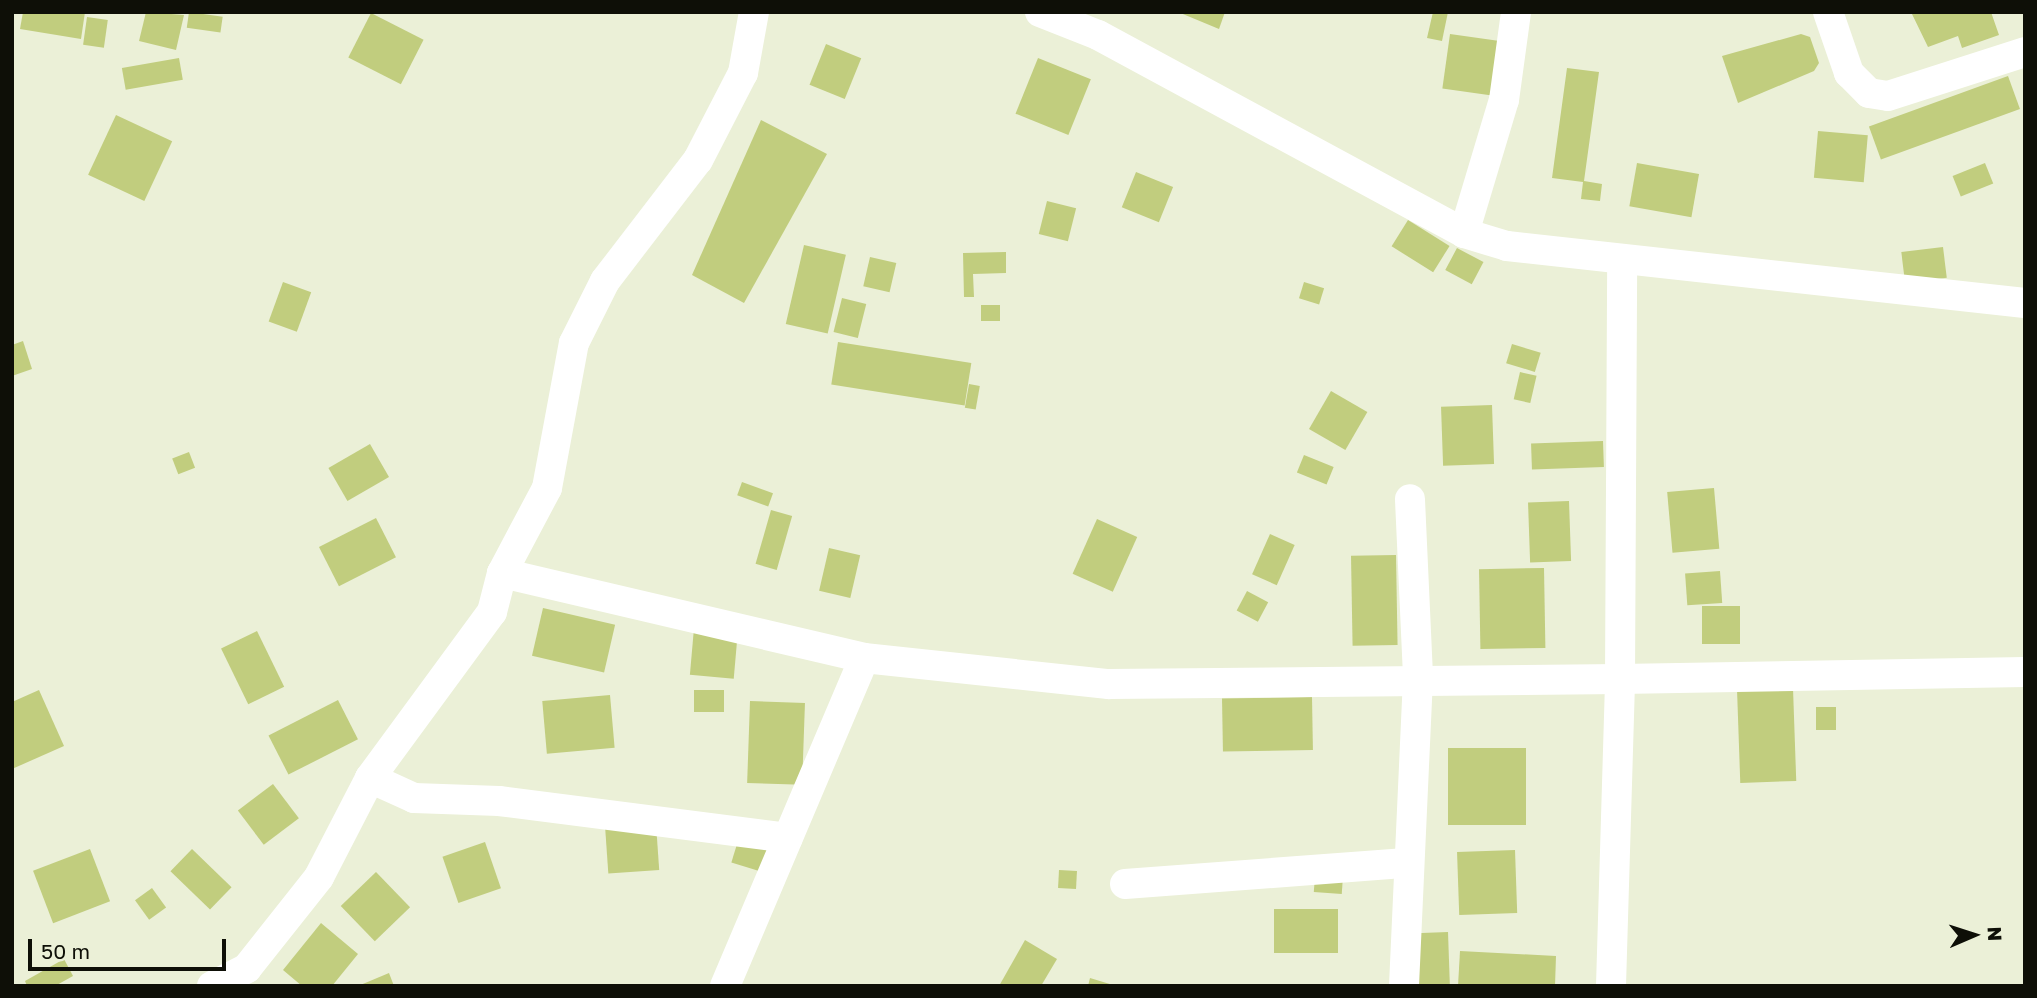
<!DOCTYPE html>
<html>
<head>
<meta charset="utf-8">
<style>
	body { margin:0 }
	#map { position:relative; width:2037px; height:998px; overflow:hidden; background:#ebf0d7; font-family:"Golos Text",sans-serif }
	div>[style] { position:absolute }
	.building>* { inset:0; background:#c1cd7e; transform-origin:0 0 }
	.street>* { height:30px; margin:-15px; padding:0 15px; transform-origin:15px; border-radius:15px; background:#fff }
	span { translate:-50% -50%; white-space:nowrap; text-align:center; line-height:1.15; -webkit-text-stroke:5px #ebf0d7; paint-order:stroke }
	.frame { position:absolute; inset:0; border:14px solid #0e0f07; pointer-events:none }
	.north { position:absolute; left:1939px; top:900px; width:70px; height:70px; -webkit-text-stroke:5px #ebf0d7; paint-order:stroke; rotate:87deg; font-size:19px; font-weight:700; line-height:28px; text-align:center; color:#0e0f07 }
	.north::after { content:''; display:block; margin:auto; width:24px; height:32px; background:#0e0f07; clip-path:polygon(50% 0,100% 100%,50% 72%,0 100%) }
	.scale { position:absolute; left:28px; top:939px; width:198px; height:32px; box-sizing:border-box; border:4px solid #0e0f07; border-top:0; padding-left:9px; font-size:21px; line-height:24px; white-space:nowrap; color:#0e0f07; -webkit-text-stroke:5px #ebf0d7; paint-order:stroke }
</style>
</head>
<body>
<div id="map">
	<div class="building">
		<i style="clip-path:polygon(23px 12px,85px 12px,81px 39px,20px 29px)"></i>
		<i style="clip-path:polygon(146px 12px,184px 15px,176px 50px,139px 41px)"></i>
		<i style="left:189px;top:12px;width:34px;height:16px;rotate:8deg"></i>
		<i style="clip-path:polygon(1178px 12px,1225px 12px,1219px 29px)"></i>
		<i style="clip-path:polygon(1433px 12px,1448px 12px,1442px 41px,1427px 38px)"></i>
		<i style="clip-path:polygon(1911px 12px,1991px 12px,1999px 35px,1962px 48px,1958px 36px,1928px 47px)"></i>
		<i style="left:371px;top:13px;width:59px;height:50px;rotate:27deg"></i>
		<i style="left:87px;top:17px;width:21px;height:28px;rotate:8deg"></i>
		<i style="left:1450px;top:34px;width:59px;height:55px;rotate:8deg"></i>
		<i style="clip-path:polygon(1801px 34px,1810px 37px,1819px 63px,1814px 71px,1738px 103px,1722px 56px)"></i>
		<i style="left:826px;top:44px;width:38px;height:44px;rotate:22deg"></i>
		<i style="left:179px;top:58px;width:22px;height:58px;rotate:80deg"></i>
		<i style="left:1038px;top:58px;width:57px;height:60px;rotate:22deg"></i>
		<i style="clip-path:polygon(1567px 68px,1599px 72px,1584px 181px,1602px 184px,1600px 201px,1581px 199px,1583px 182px,1552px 178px)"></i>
		<i style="left:2008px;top:76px;width:35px;height:148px;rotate:70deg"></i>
		<i style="left:116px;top:115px;width:62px;height:66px;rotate:25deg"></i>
		<i style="clip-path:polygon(761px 120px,827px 154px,744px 303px,692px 275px)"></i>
		<i style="left:1818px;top:131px;width:50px;height:47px;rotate:5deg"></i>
		<i style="left:1637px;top:163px;width:63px;height:44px;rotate:10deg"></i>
		<i style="left:1985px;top:163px;width:22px;height:35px;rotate:68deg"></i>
		<i style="left:1136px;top:172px;width:40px;height:38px;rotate:22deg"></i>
		<i style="left:1047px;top:201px;width:30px;height:34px;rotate:14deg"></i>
		<i style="left:1408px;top:220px;width:49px;height:31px;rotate:32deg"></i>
		<i style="left:804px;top:245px;width:43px;height:81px;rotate:13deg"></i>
		<i style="left:1943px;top:247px;width:31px;height:42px;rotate:83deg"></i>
		<i style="left:1457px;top:248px;width:30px;height:25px;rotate:28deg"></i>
		<i style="clip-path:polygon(1006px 252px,1006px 273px,973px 274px,974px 297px,964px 297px,963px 253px)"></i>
		<i style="left:870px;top:257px;width:27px;height:30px;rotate:13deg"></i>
		<i style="left:283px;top:282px;width:30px;height:42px;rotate:20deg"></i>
		<i style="left:1304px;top:282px;width:21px;height:17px;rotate:17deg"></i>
		<i style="left:842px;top:298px;width:25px;height:35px;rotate:14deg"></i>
		<i style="left:981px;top:305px;width:19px;height:16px"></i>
		<i style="clip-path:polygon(23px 341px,32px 369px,12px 376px,12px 345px)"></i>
		<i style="left:838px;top:342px;width:135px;height:43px;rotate:9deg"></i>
		<i style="left:1512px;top:344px;width:30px;height:20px;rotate:17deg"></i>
		<i style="left:1520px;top:372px;width:17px;height:28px;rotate:13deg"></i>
		<i style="left:969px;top:384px;width:11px;height:24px;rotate:10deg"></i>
		<i style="left:1331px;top:391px;width:42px;height:44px;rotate:30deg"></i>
		<i style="left:1492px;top:405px;width:59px;height:51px;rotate:88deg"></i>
		<i style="left:1603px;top:441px;width:26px;height:72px;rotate:88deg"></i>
		<i style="left:370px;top:444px;width:38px;height:48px;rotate:60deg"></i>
		<i style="left:189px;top:452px;width:17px;height:18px;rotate:69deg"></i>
		<i style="left:1304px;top:455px;width:32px;height:19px;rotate:22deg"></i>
		<i style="left:742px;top:482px;width:33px;height:14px;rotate:20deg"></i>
		<i style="left:1714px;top:488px;width:61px;height:47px;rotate:85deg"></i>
		<i style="left:1569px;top:501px;width:60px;height:41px;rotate:88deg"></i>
		<i style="left:771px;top:510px;width:22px;height:56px;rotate:16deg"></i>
		<i style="left:376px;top:518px;width:44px;height:64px;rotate:63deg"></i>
		<i style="left:1097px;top:519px;width:44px;height:60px;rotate:24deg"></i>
		<i style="left:1270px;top:534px;width:27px;height:44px;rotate:24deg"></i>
		<i style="left:829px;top:548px;width:32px;height:44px;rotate:13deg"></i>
		<i style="left:1396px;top:555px;width:90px;height:45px;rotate:89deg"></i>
		<i style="left:1544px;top:568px;width:80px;height:65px;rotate:89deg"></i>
		<i style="left:1720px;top:571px;width:32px;height:35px;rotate:86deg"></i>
		<i style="left:1247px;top:591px;width:24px;height:22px;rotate:28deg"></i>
		<i style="left:1702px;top:606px;width:38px;height:38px"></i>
		<i style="left:543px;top:608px;width:74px;height:49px;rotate:13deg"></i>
		<i style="left:694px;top:628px;width:44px;height:47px;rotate:5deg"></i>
		<i style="left:257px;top:631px;width:62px;height:40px;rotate:64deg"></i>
		<i style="left:1793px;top:688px;width:93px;height:56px;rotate:88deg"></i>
		<i style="clip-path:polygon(39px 690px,64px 746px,12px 769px,12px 702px)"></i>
		<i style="left:694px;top:690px;width:30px;height:22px"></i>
		<i style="left:610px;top:695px;width:53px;height:68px;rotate:85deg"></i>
		<i style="left:1312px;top:697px;width:53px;height:90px;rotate:89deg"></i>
		<i style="left:338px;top:700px;width:44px;height:78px;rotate:63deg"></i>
		<i style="left:750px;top:701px;width:55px;height:82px;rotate:2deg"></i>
		<i style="left:1816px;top:707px;width:20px;height:23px"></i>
		<i style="left:1448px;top:748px;width:78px;height:77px"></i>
		<i style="left:273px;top:784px;width:43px;height:44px;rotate:53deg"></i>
		<i style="left:656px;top:824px;width:46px;height:51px;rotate:86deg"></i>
		<i style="left:741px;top:831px;width:53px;height:33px;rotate:17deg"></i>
		<i style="left:485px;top:842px;width:49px;height:45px;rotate:71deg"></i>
		<i style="left:90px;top:849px;width:56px;height:61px;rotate:69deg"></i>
		<i style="left:192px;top:849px;width:55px;height:31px;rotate:44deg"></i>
		<i style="left:1515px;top:850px;width:63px;height:58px;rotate:88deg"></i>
		<i style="left:1059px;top:870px;width:18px;height:18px;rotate:3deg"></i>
		<i style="left:376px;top:872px;width:49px;height:49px;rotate:46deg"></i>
		<i style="left:1315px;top:875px;width:28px;height:17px;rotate:4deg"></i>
		<i style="left:152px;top:888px;width:24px;height:21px;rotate:54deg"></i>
		<i style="left:1274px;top:909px;width:64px;height:44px"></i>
		<i style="clip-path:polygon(321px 923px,358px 954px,332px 986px,302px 986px,283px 970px)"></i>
		<i style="left:1448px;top:932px;width:54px;height:33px;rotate:88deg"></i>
		<i style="clip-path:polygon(1025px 940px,1057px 959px,1041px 986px,999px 986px)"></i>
		<i style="clip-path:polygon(1460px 951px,1556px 956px,1555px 986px,1458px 986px)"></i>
		<i style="clip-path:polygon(64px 959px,73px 976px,55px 986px,27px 986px,25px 981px)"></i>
		<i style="clip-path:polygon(389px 973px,394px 986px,358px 986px)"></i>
		<i style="clip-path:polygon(1090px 978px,1113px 985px,1113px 986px,1088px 986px)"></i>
	</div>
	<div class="street">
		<i style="left:1040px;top:12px;width:62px;rotate:21.6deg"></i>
		<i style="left:1098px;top:35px;width:416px;rotate:28.4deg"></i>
		<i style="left:1464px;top:233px;width:45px;rotate:16.8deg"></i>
		<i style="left:1507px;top:246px;width:521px;rotate:6.28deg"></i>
		<i style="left:1828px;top:12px;width:65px;rotate:71deg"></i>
		<i style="left:1849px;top:73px;width:28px;rotate:45deg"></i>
		<i style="left:1869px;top:93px;width:19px;rotate:9deg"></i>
		<i style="left:1888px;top:96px;width:144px;rotate:-17.8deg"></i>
		<i style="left:1464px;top:233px;width:139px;rotate:-73.3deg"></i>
		<i style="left:1504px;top:100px;width:89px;rotate:-82.2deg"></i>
		<i style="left:502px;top:573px;width:372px;rotate:13.2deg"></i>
		<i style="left:864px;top:658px;width:246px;rotate:6.1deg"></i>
		<i style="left:1109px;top:684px;width:511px;rotate:-0.56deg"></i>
		<i style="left:1620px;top:679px;width:418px;rotate:-89.7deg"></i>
		<i style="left:370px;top:778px;width:48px;rotate:24.4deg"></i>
		<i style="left:414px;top:798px;width:85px;rotate:2deg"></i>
		<i style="left:499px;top:801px;width:291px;rotate:7.3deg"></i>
		<i style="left:1125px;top:884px;width:282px;rotate:-4.3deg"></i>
		<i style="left:212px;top:986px;width:39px;rotate:-27deg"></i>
		<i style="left:247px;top:968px;width:116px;rotate:-51.6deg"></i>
		<i style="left:319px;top:877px;width:111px;rotate:-62.7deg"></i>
		<i style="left:370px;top:778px;width:206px;rotate:-53.7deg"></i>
		<i style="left:492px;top:612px;width:40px;rotate:-75.6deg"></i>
		<i style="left:502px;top:573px;width:96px;rotate:-62.1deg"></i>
		<i style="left:547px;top:488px;width:147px;rotate:-79.5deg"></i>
		<i style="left:574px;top:343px;width:69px;rotate:-63.4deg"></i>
		<i style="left:605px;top:281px;width:153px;rotate:-52.5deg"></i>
		<i style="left:698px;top:160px;width:98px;rotate:-62.7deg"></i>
		<i style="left:743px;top:73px;width:62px;rotate:-79.8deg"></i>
		<i style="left:725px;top:986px;width:356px;rotate:-67deg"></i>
		<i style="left:1404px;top:986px;width:310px;rotate:-87.4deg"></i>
		<i style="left:1418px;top:676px;width:177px;rotate:-92.6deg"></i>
		<i style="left:1611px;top:986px;width:307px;rotate:-88.3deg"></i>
		<i style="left:1620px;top:679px;width:405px;rotate:-1deg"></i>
	</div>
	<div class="frame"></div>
	<div class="north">N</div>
	<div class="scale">50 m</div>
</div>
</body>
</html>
